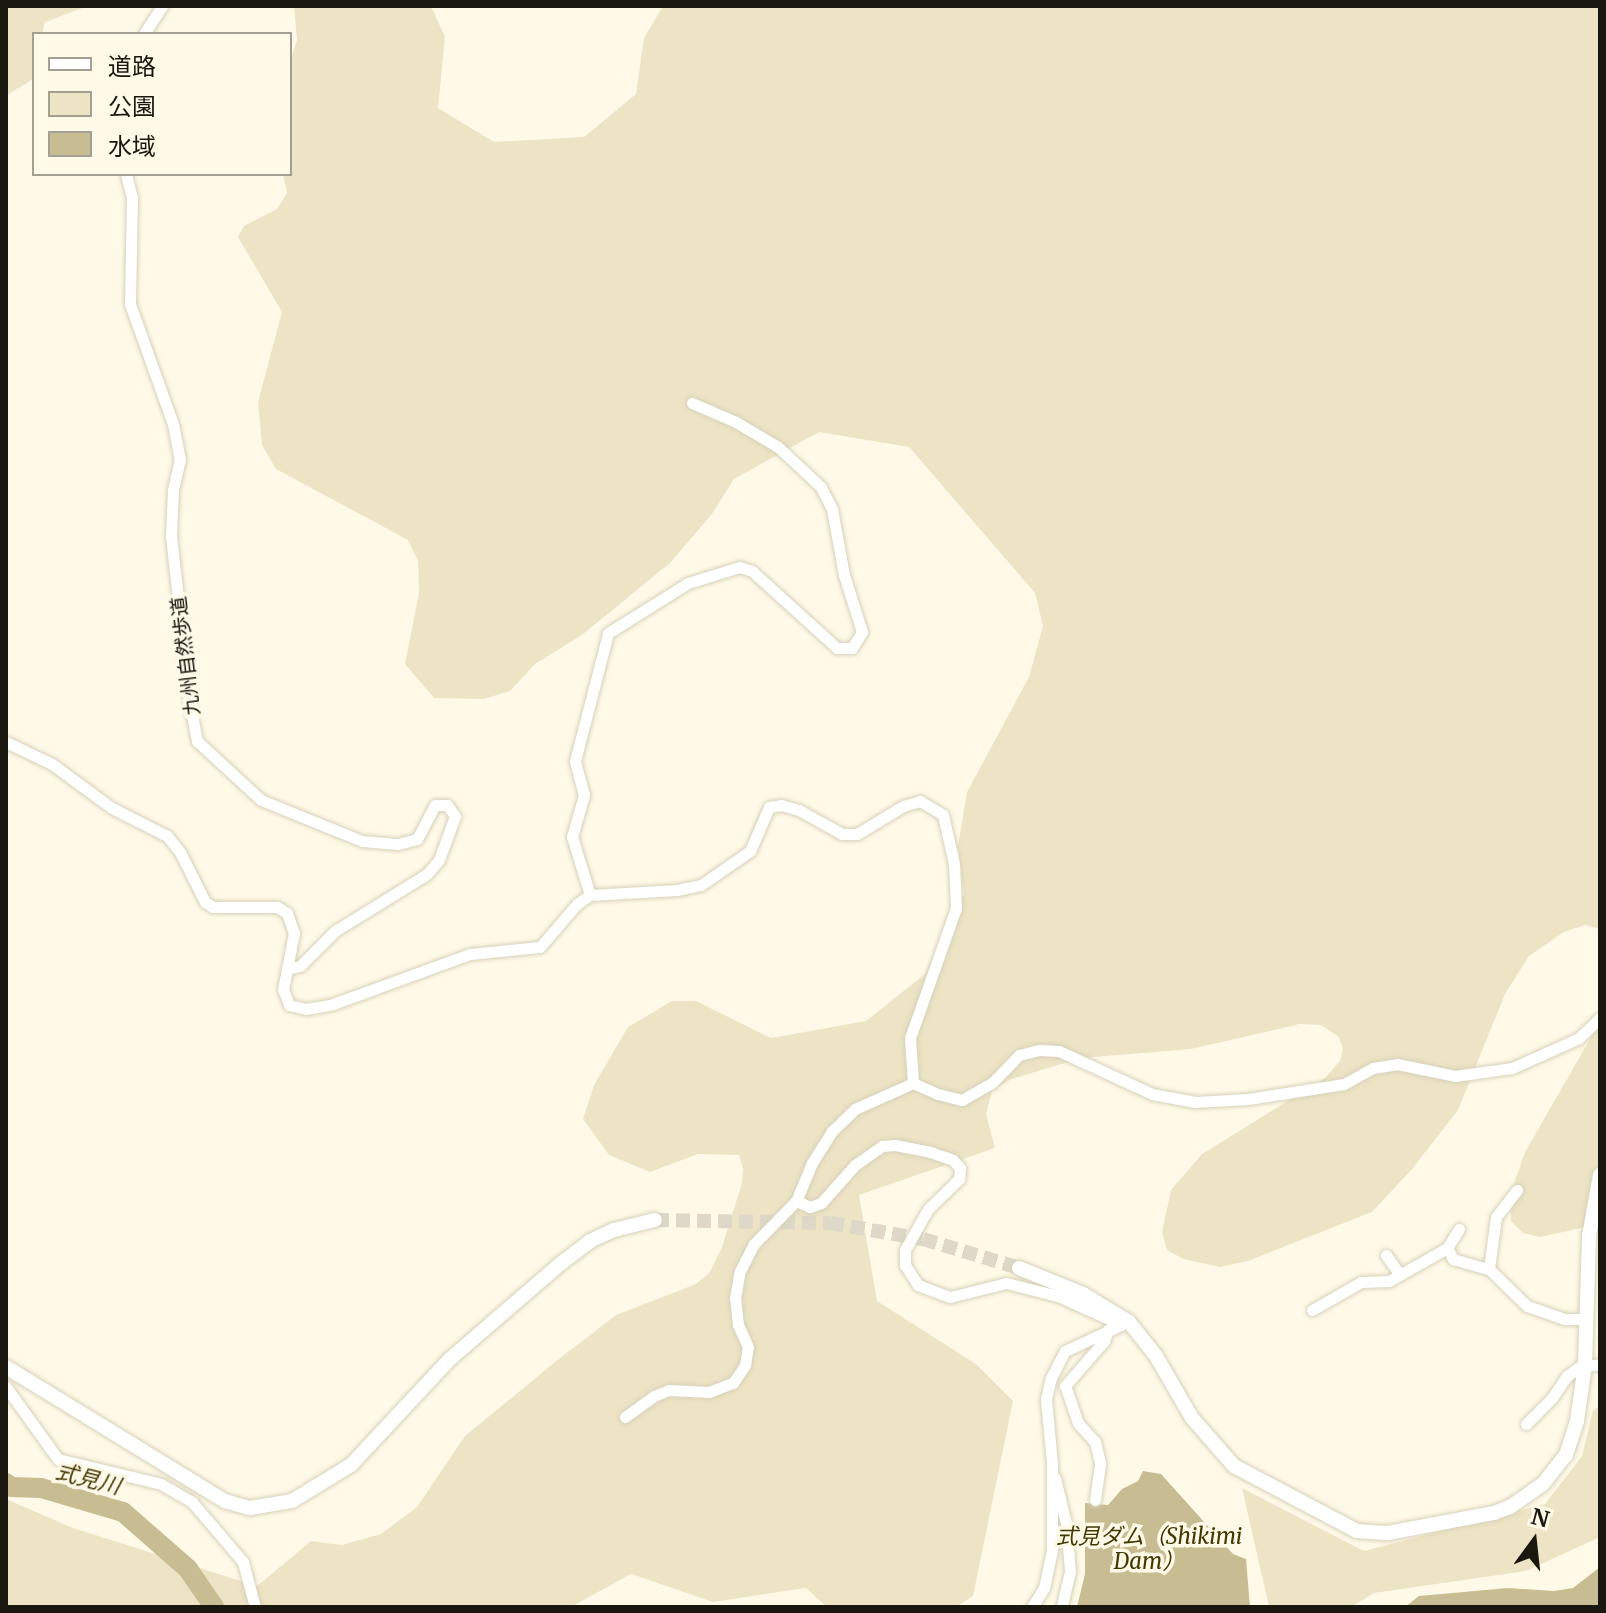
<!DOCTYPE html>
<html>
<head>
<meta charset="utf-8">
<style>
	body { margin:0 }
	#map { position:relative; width:1606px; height:1613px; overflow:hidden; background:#fffae8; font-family:Merriweather,"Noto Sans JP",serif }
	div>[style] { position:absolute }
	.green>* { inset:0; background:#ede4c5 }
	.water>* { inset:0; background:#c8bc93 }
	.river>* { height:20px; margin:-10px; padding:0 10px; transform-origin:10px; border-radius:10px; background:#c8bc93 }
	.tertiary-tunnel>* { height:14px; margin-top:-7px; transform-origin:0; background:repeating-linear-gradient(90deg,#ddd8c7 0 14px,transparent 0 21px) }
	.roads { filter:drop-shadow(0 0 2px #d7d1ba) drop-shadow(0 0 2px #d7d1ba) }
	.minor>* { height:11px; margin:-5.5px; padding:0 5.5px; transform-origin:5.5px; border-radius:5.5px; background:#fff }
	.tertiary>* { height:14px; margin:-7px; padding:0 7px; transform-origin:7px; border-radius:7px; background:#fff }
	span { translate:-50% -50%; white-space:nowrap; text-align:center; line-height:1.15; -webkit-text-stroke:7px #fffae8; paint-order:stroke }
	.street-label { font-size:20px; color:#1a170f }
	.water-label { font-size:22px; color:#433700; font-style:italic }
	.frame { position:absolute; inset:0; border:8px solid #1a170f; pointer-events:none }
	.legend { position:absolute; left:32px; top:32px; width:260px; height:144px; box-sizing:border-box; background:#fffae8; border:2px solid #a39f91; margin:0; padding:10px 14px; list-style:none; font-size:24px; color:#1a170f }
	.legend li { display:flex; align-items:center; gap:16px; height:40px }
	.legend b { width:40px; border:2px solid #a39f91 }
	.north { position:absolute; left:1494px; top:1501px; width:80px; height:80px; -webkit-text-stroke:6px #fffae8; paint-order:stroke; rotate:15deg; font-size:22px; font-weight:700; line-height:32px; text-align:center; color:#1a170f }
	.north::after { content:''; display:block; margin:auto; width:28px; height:36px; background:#1a170f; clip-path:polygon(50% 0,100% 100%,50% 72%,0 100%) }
</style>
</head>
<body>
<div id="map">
	<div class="green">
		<i style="clip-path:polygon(6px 6px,88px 6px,45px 22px,42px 34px,34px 34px,33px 79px,6px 96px)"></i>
		<i style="clip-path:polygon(294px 6px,431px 6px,445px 37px,438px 108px,494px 142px,584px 137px,636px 94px,644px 38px,663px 6px,1600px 6px,1600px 929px,1585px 925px,1564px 932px,1529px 956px,1505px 994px,1458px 1110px,1413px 1168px,1372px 1212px,1248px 1261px,1220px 1267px,1183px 1259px,1167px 1250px,1162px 1232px,1171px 1190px,1202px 1154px,1325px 1078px,1340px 1061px,1343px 1049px,1339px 1037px,1321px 1025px,1300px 1024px,1191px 1049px,1081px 1058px,1009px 1080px,992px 1091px,986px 1114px,995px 1148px,859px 1195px,877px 1301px,976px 1364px,1013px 1401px,973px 1596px,956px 1607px,827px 1607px,806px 1588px,713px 1602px,631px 1574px,571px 1607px,6px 1607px,6px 1499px,73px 1528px,257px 1586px,311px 1541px,342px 1545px,381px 1534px,417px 1507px,465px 1436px,560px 1358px,616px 1315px,696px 1284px,710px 1272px,722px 1247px,742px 1183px,743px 1169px,739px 1155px,698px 1154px,650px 1172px,609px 1155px,583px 1119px,594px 1085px,628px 1027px,672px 1001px,696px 1001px,771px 1038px,866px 1021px,925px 974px,964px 894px,958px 846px,967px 792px,1029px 677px,1043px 626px,1035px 593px,909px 447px,819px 432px,734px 479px,712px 514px,670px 563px,582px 635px,535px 664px,510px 691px,484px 699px,434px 698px,405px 664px,419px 593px,418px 561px,408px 540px,276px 469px,262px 445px,258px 402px,282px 312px,238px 237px,244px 226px,277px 209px,287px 193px,283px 174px,290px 174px,290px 62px,297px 40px)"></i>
		<i style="clip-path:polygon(1600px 1013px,1600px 1224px,1540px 1237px,1523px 1233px,1511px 1221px,1510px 1195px,1525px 1152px,1590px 1039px)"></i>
		<i style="clip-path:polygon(1600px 1406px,1600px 1537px,1526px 1571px,1374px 1593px,1351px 1607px,1269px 1607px,1242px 1488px,1364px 1551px,1545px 1504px,1582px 1456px,1593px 1410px)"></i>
	</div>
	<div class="water">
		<i style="clip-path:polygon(1143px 1471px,1161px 1474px,1233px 1554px,1246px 1559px,1250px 1607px,1077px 1607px,1085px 1574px,1085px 1503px,1108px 1505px,1122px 1489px,1138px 1481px)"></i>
		<i style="clip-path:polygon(1600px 1567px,1600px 1607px,1405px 1607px,1419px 1596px,1508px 1588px,1554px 1591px,1573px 1588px)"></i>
	</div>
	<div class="river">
		<i style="left:6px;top:1483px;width:6px;rotate:39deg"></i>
		<i style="left:11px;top:1487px;width:30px;rotate:2deg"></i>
		<i style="left:41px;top:1488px;width:85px;rotate:16.3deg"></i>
		<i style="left:123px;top:1512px;width:86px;rotate:41.2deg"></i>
		<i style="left:188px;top:1569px;width:46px;rotate:55.6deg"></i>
	</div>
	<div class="tertiary-tunnel">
		<i style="left:655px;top:1220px;width:175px;rotate:1deg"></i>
		<i style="left:830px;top:1223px;width:94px;rotate:9.8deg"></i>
		<i style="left:923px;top:1239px;width:100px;rotate:16.8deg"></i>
	</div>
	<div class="roads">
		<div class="minor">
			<i style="left:144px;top:34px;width:33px;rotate:-57deg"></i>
			<i style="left:126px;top:174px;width:25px;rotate:76deg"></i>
			<i style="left:132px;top:198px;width:106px;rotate:91.1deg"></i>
			<i style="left:130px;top:304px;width:127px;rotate:70.3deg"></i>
			<i style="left:173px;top:424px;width:36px;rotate:79deg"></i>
			<i style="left:180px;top:459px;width:32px;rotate:103deg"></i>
			<i style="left:173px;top:490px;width:46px;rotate:92.5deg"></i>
			<i style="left:171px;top:536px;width:170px;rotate:83.6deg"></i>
			<i style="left:190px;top:705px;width:37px;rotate:79deg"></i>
			<i style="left:197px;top:741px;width:87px;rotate:42.7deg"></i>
			<i style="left:261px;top:800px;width:109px;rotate:22.1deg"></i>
			<i style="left:362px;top:841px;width:36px;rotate:5deg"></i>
			<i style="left:398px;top:844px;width:20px;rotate:-15deg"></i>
			<i style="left:417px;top:839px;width:38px;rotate:-62deg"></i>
			<i style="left:435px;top:805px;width:12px"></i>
			<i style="left:447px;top:805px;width:14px;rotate:54deg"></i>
			<i style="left:455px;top:816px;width:47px;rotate:110deg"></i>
			<i style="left:439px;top:860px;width:18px;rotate:131deg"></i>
			<i style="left:427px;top:874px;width:108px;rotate:148.2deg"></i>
			<i style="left:335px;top:931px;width:49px;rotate:135deg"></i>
			<i style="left:300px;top:966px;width:13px;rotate:167deg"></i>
			<i style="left:287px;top:969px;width:20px;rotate:101deg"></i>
			<i style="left:283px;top:989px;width:17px;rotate:69deg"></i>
			<i style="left:289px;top:1005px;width:17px;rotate:13deg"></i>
			<i style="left:306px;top:1009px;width:27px;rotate:-10deg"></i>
			<i style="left:333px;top:1004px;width:146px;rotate:-20.1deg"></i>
			<i style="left:470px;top:954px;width:70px;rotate:-5.7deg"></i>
			<i style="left:540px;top:947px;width:57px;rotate:-49.3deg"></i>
			<i style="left:577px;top:904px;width:16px;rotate:-35deg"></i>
			<i style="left:590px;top:895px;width:87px;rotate:-3.3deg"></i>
			<i style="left:677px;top:890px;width:25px;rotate:-12deg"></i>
			<i style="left:701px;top:885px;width:60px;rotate:-34.8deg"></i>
			<i style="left:750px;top:851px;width:48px;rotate:-66.6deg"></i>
			<i style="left:769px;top:807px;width:12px;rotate:-9deg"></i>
			<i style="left:781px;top:805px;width:19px;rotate:16deg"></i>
			<i style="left:799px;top:810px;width:49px;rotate:29.2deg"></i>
			<i style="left:842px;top:834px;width:15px"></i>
			<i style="left:857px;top:834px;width:54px;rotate:-31.3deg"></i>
			<i style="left:903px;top:806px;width:18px;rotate:-16deg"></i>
			<i style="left:920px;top:801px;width:27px;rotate:31deg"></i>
			<i style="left:943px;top:815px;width:50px;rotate:77.3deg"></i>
			<i style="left:954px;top:864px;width:44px;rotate:87.4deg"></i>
			<i style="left:956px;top:908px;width:138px;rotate:109.5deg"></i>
			<i style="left:910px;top:1038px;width:45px;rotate:86.2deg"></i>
			<i style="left:6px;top:742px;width:51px;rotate:25.6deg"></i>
			<i style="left:52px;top:764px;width:74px;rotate:36.3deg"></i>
			<i style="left:112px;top:808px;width:62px;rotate:27deg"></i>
			<i style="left:167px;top:836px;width:21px;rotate:51deg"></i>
			<i style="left:180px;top:852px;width:56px;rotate:63.4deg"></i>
			<i style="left:205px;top:902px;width:9px;rotate:32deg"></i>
			<i style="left:213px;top:907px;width:64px"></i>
			<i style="left:277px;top:907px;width:12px;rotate:31deg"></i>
			<i style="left:287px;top:913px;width:21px;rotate:71deg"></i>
			<i style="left:294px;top:933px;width:37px;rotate:101deg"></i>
			<i style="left:590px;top:895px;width:61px;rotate:-107.2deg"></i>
			<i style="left:572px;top:837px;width:44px;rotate:-74.1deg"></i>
			<i style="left:584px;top:795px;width:35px;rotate:-105deg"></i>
			<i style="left:575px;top:761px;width:132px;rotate:-75.5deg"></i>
			<i style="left:608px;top:633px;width:94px;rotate:-32deg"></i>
			<i style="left:688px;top:583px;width:53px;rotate:-17.4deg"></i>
			<i style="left:739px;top:567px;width:14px;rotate:17deg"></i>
			<i style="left:752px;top:571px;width:115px;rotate:42.2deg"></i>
			<i style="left:837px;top:648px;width:15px"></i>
			<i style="left:852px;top:648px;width:19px;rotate:-58deg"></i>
			<i style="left:862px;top:632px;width:60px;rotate:-107.5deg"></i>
			<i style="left:844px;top:575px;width:67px;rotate:-100.3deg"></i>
			<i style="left:832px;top:509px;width:25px;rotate:-117deg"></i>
			<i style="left:821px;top:487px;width:59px;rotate:-137.1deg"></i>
			<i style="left:778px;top:447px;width:49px;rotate:-149.2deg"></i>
			<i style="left:736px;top:422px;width:48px;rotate:-156.6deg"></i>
			<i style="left:913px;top:1083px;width:27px;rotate:24deg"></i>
			<i style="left:938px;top:1094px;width:25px;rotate:14deg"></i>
			<i style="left:962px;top:1100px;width:34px;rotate:-30deg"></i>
			<i style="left:992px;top:1083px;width:39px;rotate:-46deg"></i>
			<i style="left:1019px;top:1055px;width:21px;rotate:-14deg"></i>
			<i style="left:1039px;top:1050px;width:20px;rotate:3deg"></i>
			<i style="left:1059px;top:1051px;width:102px;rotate:24.8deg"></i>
			<i style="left:1152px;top:1094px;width:44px;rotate:10.5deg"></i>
			<i style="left:1195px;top:1102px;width:53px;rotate:-3.2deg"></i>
			<i style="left:1248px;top:1099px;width:97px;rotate:-8.9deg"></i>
			<i style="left:1344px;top:1084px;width:33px;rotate:-29deg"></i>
			<i style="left:1373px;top:1068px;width:24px;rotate:-9deg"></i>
			<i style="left:1397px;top:1064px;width:59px;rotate:11.7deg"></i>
			<i style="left:1455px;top:1076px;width:58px;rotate:-8deg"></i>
			<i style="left:1512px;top:1068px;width:73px;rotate:-24.1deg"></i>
			<i style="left:1579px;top:1038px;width:29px;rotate:-44deg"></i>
			<i style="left:913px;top:1083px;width:64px;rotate:155.9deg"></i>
			<i style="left:855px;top:1109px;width:32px;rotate:136deg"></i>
			<i style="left:832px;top:1131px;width:38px;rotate:122deg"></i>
			<i style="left:812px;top:1163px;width:41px;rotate:112.8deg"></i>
			<i style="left:796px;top:1201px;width:15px;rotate:23deg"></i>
			<i style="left:810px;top:1207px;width:12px;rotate:-20deg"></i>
			<i style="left:821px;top:1203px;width:51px;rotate:-48.2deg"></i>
			<i style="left:855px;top:1165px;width:33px;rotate:-35deg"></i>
			<i style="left:882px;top:1146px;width:13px;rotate:-4deg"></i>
			<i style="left:895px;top:1145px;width:36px;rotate:11deg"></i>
			<i style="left:930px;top:1152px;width:24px;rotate:19deg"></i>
			<i style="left:953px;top:1160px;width:11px;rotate:49deg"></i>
			<i style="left:960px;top:1168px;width:11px;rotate:95deg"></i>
			<i style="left:959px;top:1179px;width:43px;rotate:135.9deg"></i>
			<i style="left:928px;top:1209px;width:47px;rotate:119.3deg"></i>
			<i style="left:905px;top:1250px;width:15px;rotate:90deg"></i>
			<i style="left:905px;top:1265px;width:24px;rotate:57deg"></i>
			<i style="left:918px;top:1285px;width:34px;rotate:21deg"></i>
			<i style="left:950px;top:1297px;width:58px;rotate:-14deg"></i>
			<i style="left:1006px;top:1283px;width:54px;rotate:14deg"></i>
			<i style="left:1058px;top:1296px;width:68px;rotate:24.3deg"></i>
			<i style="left:1517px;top:1190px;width:34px;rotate:128deg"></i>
			<i style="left:1496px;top:1217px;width:52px;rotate:97.7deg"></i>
			<i style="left:1489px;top:1269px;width:53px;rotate:44.2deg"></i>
			<i style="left:1527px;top:1306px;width:39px;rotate:19deg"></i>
			<i style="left:1564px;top:1319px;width:22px"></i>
			<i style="left:1459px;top:1229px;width:22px;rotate:122deg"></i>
			<i style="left:1447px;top:1248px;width:13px;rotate:61deg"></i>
			<i style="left:1453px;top:1259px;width:37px;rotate:16deg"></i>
			<i style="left:1386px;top:1255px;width:24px;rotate:55deg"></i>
			<i style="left:1312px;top:1310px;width:56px;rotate:-29.7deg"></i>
			<i style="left:1361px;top:1282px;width:28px;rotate:-2deg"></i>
			<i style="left:1389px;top:1281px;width:67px;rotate:-29.6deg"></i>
			<i style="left:6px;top:1387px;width:89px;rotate:54.2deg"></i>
			<i style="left:58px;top:1459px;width:106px;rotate:13.6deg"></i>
			<i style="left:161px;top:1484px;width:36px;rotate:30deg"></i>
			<i style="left:192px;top:1502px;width:79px;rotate:49.6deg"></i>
			<i style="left:243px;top:1562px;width:47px;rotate:75.1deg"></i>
			<i style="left:625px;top:1417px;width:36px;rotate:-36deg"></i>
			<i style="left:654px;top:1396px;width:16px;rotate:-22deg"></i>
			<i style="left:669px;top:1390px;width:40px;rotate:2.9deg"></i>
			<i style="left:709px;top:1392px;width:26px;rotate:-21deg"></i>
			<i style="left:733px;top:1383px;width:22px;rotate:-56deg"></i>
			<i style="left:745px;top:1365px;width:18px;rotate:-81deg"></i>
			<i style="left:748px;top:1347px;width:24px;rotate:-114deg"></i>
			<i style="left:738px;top:1325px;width:27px;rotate:-96deg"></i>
			<i style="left:735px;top:1298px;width:27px;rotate:-80deg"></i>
			<i style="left:740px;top:1271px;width:30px;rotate:-63deg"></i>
			<i style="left:754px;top:1244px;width:60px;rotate:-45.7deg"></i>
			<i style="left:1526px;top:1424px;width:37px;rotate:-45deg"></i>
			<i style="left:1552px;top:1398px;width:27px;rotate:-56deg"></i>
			<i style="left:1567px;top:1376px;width:15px;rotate:-37deg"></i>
			<i style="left:1579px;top:1367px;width:21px;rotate:-8deg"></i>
			<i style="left:1055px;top:1478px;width:46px;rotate:76.3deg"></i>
			<i style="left:1066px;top:1523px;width:48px;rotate:85.2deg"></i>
			<i style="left:1070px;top:1571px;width:37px;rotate:103deg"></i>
			<i style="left:1095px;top:1500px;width:37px;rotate:-82deg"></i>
			<i style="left:1100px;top:1463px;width:22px;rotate:-103deg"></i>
			<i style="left:1095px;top:1442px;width:25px;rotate:-132deg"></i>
			<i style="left:1078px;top:1423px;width:39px;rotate:-109deg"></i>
			<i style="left:1065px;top:1386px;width:60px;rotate:-49.1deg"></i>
			<i style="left:1104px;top:1341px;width:12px;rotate:-70deg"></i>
			<i style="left:1032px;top:1607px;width:22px;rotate:-58deg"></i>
			<i style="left:1044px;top:1588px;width:39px;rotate:-78deg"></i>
			<i style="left:1052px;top:1550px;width:87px;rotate:-90deg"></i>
			<i style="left:1052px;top:1463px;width:64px;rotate:-95.4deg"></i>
			<i style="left:1046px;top:1399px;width:22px;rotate:-77deg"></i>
			<i style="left:1051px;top:1378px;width:30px;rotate:-63deg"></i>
			<i style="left:1065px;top:1351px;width:66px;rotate:-25deg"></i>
		</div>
		<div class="tertiary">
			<i style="left:1019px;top:1268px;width:69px;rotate:22.1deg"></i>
			<i style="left:1083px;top:1294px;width:54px;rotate:31.3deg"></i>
			<i style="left:1129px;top:1322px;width:43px;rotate:51.5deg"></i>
			<i style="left:1156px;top:1356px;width:72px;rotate:59.9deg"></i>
			<i style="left:1192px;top:1418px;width:64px;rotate:48.8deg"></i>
			<i style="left:1234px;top:1466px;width:139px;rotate:27.9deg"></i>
			<i style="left:1357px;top:1531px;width:31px;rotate:4deg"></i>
			<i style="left:1388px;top:1533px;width:108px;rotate:-10.7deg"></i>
			<i style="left:1494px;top:1513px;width:17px;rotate:-21deg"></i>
			<i style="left:1510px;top:1507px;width:40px;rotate:-34.9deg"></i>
			<i style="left:1543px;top:1484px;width:37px;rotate:-52deg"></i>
			<i style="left:1566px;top:1455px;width:36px;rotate:-72deg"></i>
			<i style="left:1577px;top:1421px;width:57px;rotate:-81.9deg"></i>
			<i style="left:1585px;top:1365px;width:129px;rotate:-88.2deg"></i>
			<i style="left:1589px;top:1236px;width:62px;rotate:-79.8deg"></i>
			<i style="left:6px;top:1367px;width:257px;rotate:31.5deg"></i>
			<i style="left:225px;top:1501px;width:26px;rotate:16deg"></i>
			<i style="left:250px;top:1508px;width:43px;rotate:-9.5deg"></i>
			<i style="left:292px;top:1501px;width:69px;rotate:-31.4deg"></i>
			<i style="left:351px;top:1465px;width:145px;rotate:-47deg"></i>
			<i style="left:450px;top:1359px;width:145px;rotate:-40.8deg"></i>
			<i style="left:560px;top:1264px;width:38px;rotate:-37deg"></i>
			<i style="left:590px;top:1241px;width:26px;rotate:-25deg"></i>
			<i style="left:614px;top:1230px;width:42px;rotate:-13.7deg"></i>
		</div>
	</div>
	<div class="street-label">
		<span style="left:185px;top:656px;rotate:-97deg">九州自然歩道</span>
	</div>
	<div class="water-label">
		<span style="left:88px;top:1479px;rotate:14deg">式見川</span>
		<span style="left:1149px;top:1549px">式見ダム（Shikimi<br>Dam）</span>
	</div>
	<div class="frame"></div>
	<ul class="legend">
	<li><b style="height:10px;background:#fff"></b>道路</li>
	<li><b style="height:22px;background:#ede4c5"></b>公園</li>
	<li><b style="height:22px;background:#c8bc93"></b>水域</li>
	</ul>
	<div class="north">N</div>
</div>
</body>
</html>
